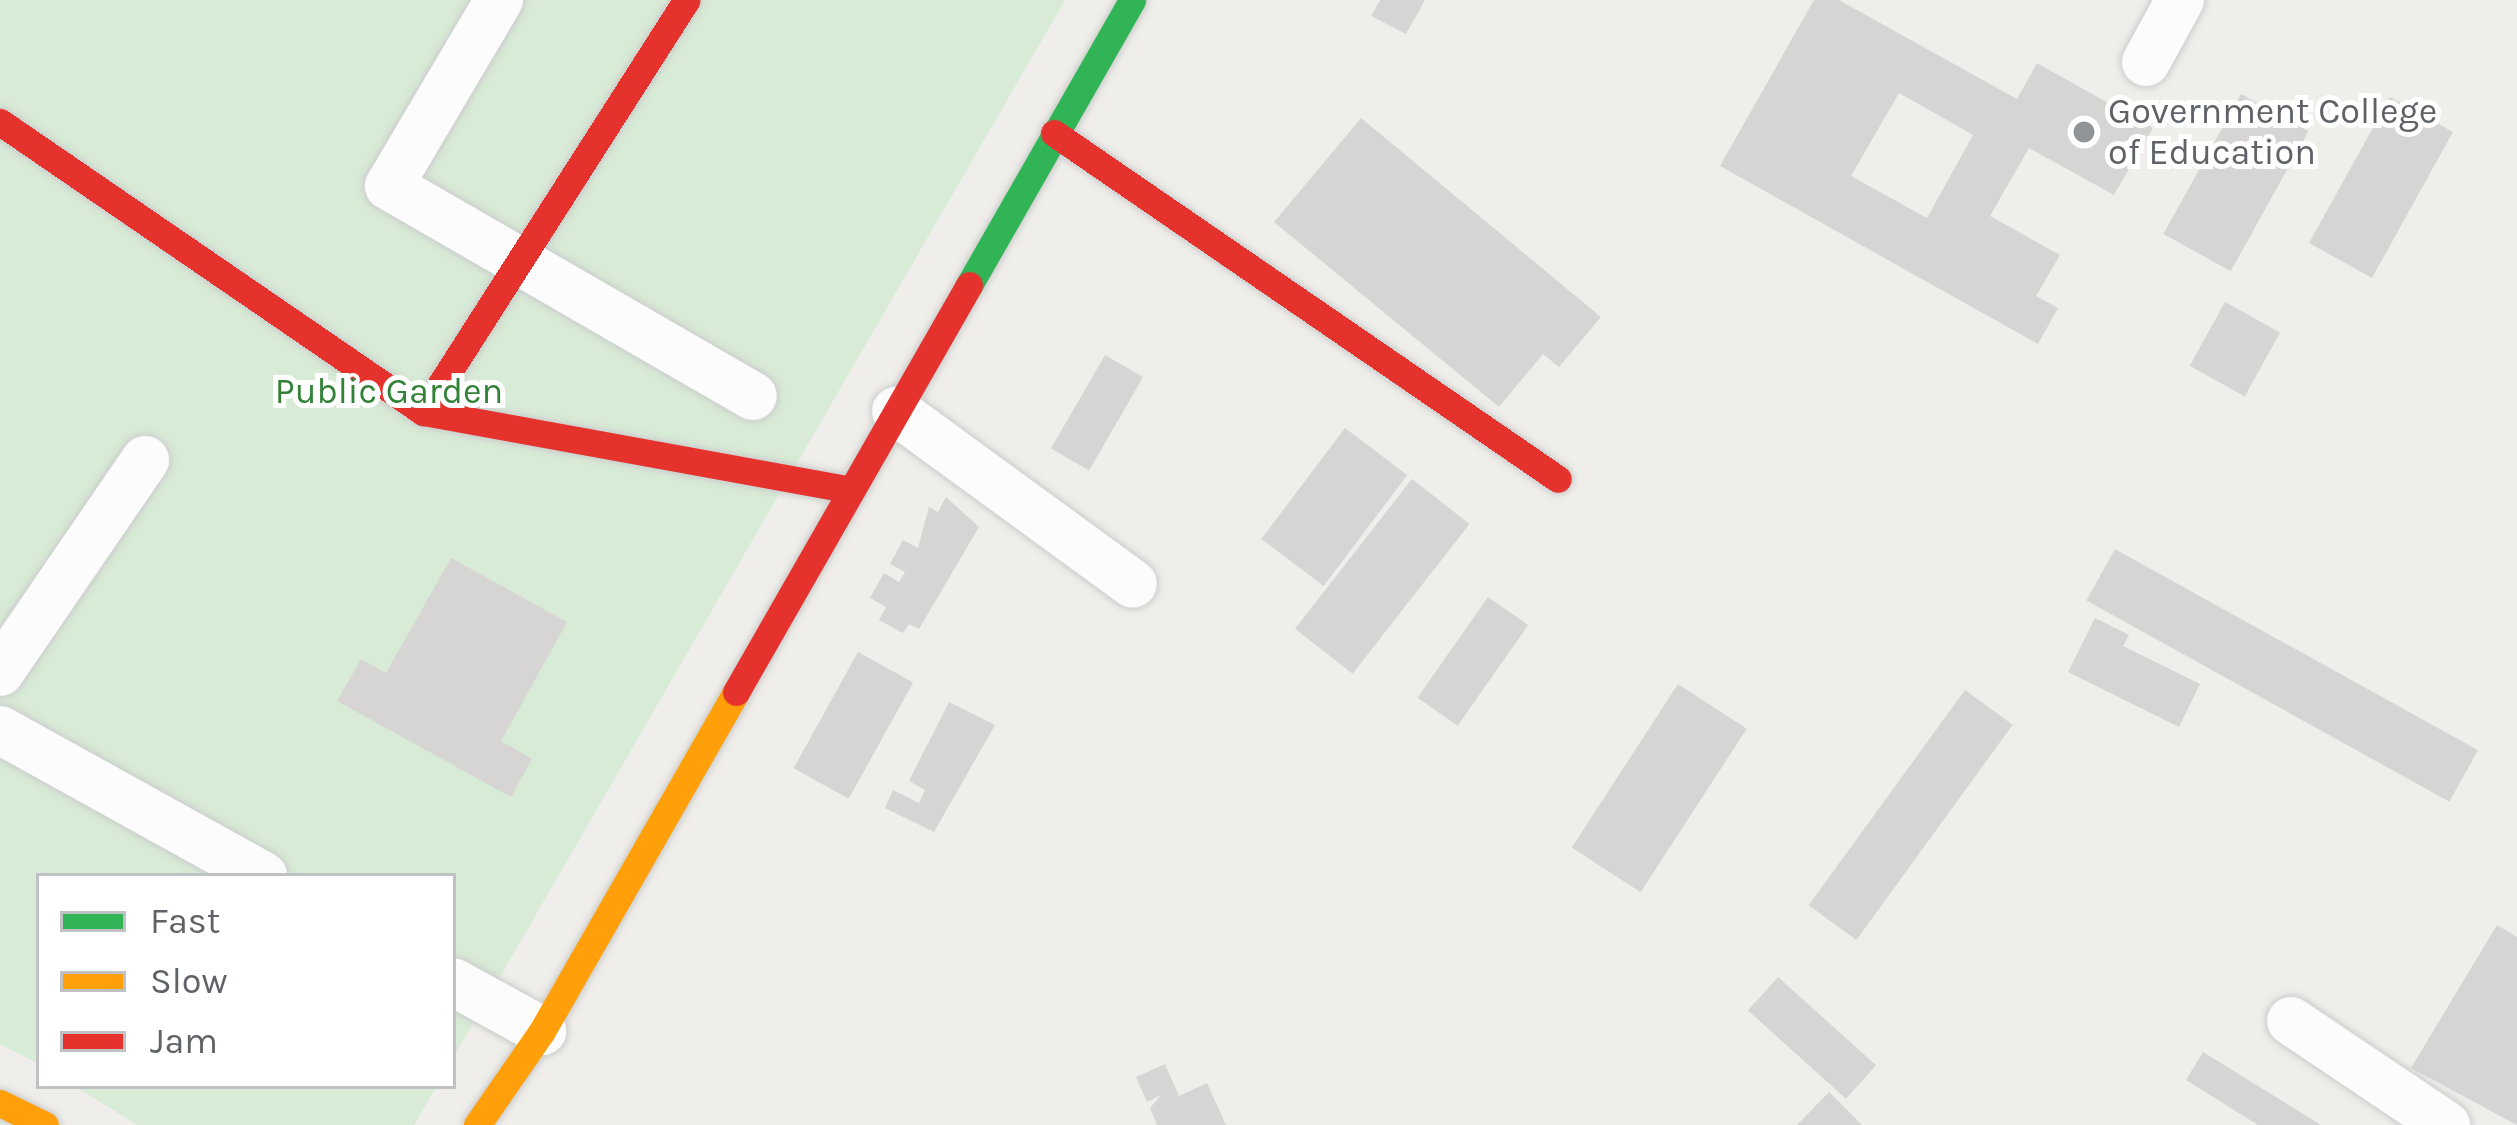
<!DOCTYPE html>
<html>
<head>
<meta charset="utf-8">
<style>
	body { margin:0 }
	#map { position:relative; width:2517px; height:1125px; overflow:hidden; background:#efeeea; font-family:Karla,sans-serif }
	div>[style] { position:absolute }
	.green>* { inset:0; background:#d8ebd6 }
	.building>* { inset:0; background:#d6d5d3; transform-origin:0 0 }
	.roads { filter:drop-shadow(0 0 3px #cbcccc) drop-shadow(0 0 3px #cbcccc) }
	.street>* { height:48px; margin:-24px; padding:0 24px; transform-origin:24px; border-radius:24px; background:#fdfcfc }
	.fast>* { height:27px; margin:-13.5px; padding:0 13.5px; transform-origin:13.5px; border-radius:13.5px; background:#30b455 }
	.slow>* { height:27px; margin:-13.5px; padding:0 13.5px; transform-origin:13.5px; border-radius:13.5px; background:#ff9f0a }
	.jam>* { height:27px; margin:-13.5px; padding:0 13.5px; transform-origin:13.5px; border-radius:13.5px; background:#e5322d }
	.dots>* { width:33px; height:33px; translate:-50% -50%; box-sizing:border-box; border:6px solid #fff; border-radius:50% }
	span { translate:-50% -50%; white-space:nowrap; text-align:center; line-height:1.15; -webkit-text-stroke:10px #fff; paint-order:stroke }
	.poi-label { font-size:36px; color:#5f6368 }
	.left { translate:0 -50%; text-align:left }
	.park-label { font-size:36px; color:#348238 }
	.legend { position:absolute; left:36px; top:873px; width:420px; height:216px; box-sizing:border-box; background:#fff; border:3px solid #bfc1c3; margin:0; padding:15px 21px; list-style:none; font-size:36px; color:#5f6368 }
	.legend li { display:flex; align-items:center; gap:24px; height:60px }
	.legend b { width:60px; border:3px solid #bfc1c3 }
</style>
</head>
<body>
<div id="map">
	<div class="green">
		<i style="clip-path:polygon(0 0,1065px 0,453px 1058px,453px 876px,39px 876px,39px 1064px,0 1044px)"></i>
		<i style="clip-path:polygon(75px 1086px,437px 1086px,414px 1125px,137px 1125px)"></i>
	</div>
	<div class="building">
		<i style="clip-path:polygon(1380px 0,1425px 0,1406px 34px,1371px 16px)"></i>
		<i style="clip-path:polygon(evenodd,1814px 0,1839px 0,2017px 99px,2037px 63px,2153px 128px,2114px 195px,2029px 148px,1990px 216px,2060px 255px,2036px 296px,2058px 308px,2038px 344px,1720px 166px,1814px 0,1899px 93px,1973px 135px,1927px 218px,1851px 176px,1899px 93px)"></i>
		<i style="left:2241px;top:94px;width:77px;height:160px;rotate:29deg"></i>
		<i style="left:2390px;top:97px;width:72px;height:167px;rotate:29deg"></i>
		<i style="clip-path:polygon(1361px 118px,1601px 317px,1559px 367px,1543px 354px,1499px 407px,1274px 222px)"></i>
		<i style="left:2225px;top:302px;width:63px;height:73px;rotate:29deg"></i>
		<i style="left:1105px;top:355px;width:44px;height:108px;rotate:30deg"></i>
		<i style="left:1345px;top:428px;width:78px;height:139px;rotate:37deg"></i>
		<i style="left:1412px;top:479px;width:73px;height:190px;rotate:38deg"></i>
		<i style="clip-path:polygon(946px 497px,979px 527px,919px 629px,909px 624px,903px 633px,879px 620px,886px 607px,870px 598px,884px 573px,899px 582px,905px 572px,890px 564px,903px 540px,918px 548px,929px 507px,938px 512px)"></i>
		<i style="left:2115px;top:549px;width:415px;height:59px;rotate:29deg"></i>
		<i style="clip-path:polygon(451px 558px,567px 622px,501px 741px,532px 759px,511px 797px,337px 701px,361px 659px,386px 673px)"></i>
		<i style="left:1488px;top:597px;width:49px;height:123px;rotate:35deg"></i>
		<i style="clip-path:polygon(2095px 618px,2129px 635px,2123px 646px,2200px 684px,2179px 727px,2068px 672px)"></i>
		<i style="left:858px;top:652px;width:63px;height:133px;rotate:29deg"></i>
		<i style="left:1678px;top:684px;width:82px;height:195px;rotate:33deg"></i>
		<i style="left:1965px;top:690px;width:59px;height:266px;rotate:36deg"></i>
		<i style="clip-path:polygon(949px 702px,995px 725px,934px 832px,885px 808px,893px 790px,919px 803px,925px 790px,909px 781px)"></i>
		<i style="clip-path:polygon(2497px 925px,2517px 937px,2517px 1125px,2411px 1068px)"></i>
		<i style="left:1778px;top:977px;width:132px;height:45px;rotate:42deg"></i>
		<i style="clip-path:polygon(2203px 1052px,2321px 1125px,2258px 1125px,2186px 1080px)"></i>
		<i style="clip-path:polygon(1165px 1064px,1179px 1096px,1207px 1083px,1226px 1125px,1157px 1125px,1150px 1108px,1161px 1095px,1147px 1102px,1136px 1077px)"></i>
		<i style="clip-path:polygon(1829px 1092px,1862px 1125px,1797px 1125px)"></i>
	</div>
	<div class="roads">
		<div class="street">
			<i style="left:499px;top:0;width:216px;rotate:120.6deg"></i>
			<i style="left:389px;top:186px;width:420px;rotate:30deg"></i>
			<i style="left:2146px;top:62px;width:71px;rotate:-61.3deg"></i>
			<i style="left:896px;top:411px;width:293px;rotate:36.1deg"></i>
			<i style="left:0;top:672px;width:257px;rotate:-55.6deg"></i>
			<i style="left:0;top:730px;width:301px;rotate:29deg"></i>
			<i style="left:453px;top:982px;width:102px;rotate:28.8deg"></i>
			<i style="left:2291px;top:1021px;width:187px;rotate:33.9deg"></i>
		</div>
		<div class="fast">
			<i style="left:969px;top:285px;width:328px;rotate:-60.2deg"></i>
		</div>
		<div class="slow">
			<i style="left:0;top:1103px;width:50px;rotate:26.1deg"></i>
			<i style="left:477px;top:1125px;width:114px;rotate:-55.3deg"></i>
			<i style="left:542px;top:1031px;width:391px;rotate:-60.2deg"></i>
		</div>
		<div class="jam">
			<i style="left:0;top:122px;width:513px;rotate:34.43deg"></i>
			<i style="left:423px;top:412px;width:435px;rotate:10.3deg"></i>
			<i style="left:1054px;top:133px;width:611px;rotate:34.47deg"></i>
			<i style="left:423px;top:412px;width:489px;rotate:-57.4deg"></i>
			<i style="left:736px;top:692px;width:469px;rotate:-60.2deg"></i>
		</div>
	</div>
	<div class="dots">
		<i style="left:2084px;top:132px;background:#919496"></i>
	</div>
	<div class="poi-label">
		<span class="left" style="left:2108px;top:132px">Government College<br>of Education</span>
	</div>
	<div class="park-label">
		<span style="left:389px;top:392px">Public Garden</span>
	</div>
	<ul class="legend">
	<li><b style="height:15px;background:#30b455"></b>Fast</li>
	<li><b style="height:15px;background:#ff9f0a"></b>Slow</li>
	<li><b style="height:15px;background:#e5322d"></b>Jam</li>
	</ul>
</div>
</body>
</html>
